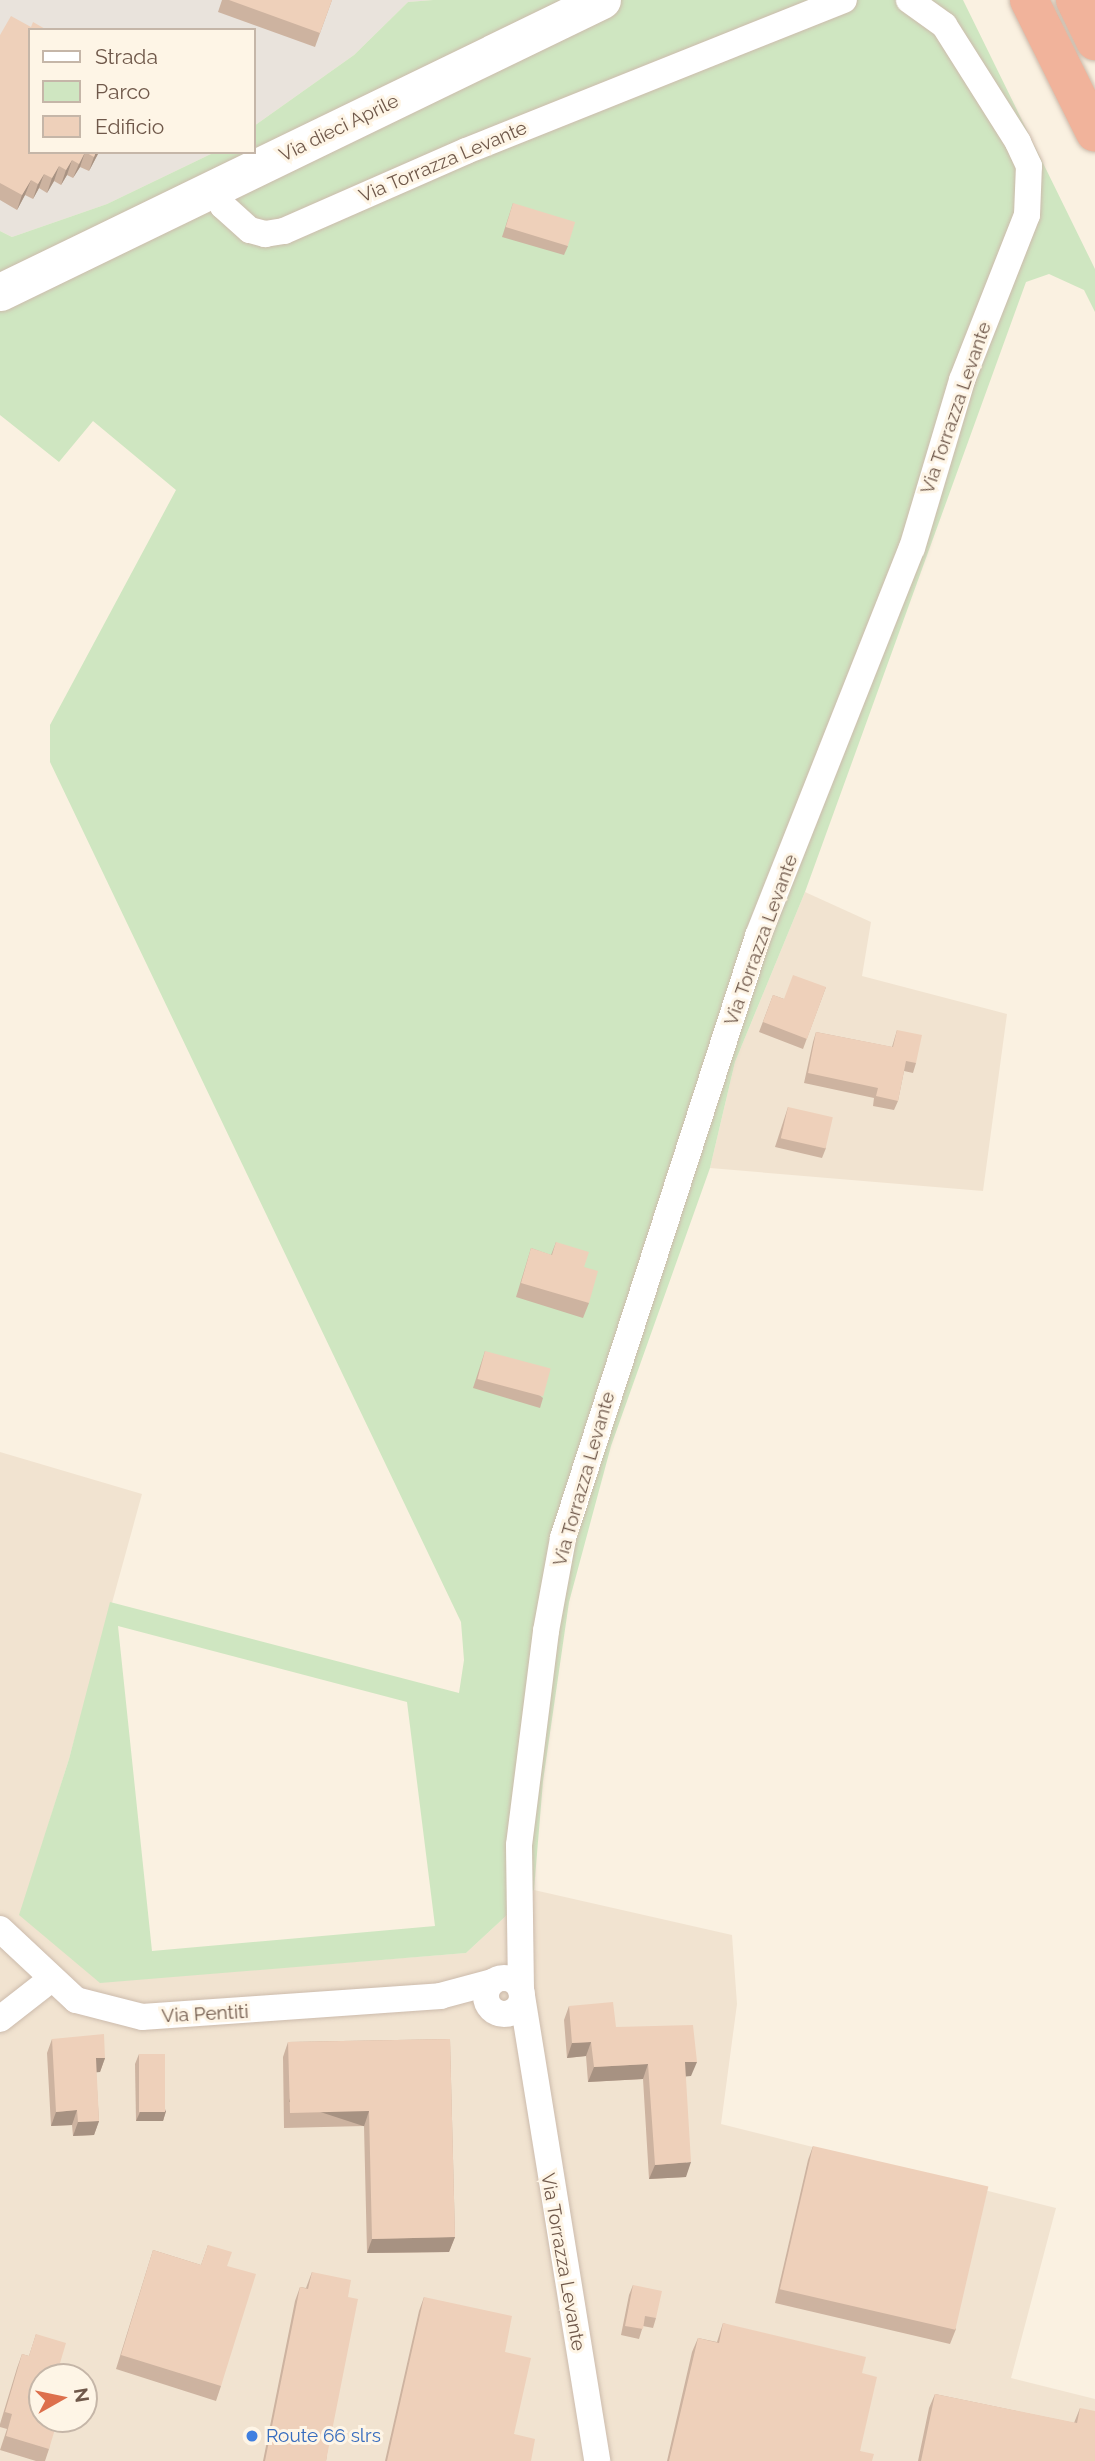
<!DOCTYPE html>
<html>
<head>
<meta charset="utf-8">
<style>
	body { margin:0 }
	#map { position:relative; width:1095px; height:2461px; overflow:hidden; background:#faf1e1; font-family:Raleway,sans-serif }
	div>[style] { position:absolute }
	.residential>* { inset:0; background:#f1e3d0 }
	.industrial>* { inset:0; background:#e9e3dc }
	.green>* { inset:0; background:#cfe6c1 }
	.roads { filter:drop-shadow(0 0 2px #ccbbac) drop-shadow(0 0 2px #ccbbac) }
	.minor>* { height:26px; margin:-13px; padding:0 13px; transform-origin:13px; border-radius:13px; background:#fff }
	.minor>.ring { margin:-13px; padding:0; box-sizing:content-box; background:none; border:26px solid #fff; border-radius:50% }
	.secondary>* { height:37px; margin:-18.5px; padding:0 18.5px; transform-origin:18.5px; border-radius:18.5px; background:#fff }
	.motorway>* { height:38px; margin:-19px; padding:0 19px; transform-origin:19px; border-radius:19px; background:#f1b39b }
	.wall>* { inset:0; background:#cdb3a0 }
	.shaded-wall>* { inset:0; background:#a79282; transform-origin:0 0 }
	.building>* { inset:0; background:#eed0ba; transform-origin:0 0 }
	.dots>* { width:19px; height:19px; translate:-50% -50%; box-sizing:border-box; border:4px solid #fef5e6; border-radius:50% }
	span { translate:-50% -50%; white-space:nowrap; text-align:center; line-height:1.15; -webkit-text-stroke:6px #fef5e6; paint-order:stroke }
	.street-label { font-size:19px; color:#6f584a }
	.shop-label { font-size:19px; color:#366cbe }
	.left { translate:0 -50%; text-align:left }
	.legend { position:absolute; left:28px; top:28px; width:228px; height:126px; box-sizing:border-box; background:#fef5e6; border:2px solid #c5b6a8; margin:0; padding:9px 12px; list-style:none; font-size:21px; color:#6f584a }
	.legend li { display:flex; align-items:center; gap:14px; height:35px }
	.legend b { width:35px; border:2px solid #c5b6a8 }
	.north { position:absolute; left:28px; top:2363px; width:70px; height:70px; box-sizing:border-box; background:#fef5e6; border:2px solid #c5b6a8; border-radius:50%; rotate:81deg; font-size:19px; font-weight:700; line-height:28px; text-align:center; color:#6f584a }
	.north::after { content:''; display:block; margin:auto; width:24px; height:32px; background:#dd704d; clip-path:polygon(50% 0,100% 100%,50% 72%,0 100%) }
</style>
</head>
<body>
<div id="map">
	<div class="residential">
		<i style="clip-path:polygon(805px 892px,871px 922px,862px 976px,1007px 1014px,983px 1191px,710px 1168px,735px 1062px)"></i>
		<i style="clip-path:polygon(evenodd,0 1452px,142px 1494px,69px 1759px,20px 1915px,100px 1982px,466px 1953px,534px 1890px,732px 1935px,737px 2004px,721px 2124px,1056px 2208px,1011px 2378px,1095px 2399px,1095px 2461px,0 2461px,0 1452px,42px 2377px,84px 2377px,84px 2419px,42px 2419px,42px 2377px)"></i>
	</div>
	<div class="industrial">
		<i style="clip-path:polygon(0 0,433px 0,408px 2px,354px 55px,254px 126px,254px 30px,30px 30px,30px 152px,215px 152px,107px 204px,12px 237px,0 231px)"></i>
	</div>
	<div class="green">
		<i style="clip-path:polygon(evenodd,433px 0,963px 0,1095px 269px,1095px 312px,1084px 290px,1049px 274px,1026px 282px,805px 892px,735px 1062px,710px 1168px,611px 1446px,569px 1602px,543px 1781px,534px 1890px,466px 1953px,100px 1983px,19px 1915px,69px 1759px,110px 1602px,459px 1693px,464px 1660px,461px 1622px,50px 762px,50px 725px,176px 490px,93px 421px,59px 462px,0 415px,0 231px,12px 237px,107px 204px,215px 152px,254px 152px,254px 126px,354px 55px,408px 2px,433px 0,118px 1626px,407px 1702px,435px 1926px,152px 1951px,118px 1626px)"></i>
	</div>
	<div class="roads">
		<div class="minor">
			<i style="left:216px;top:187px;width:20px;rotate:70deg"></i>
			<i style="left:223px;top:206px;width:36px;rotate:42deg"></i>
			<i style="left:250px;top:230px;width:16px;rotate:15deg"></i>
			<i style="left:265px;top:234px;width:19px;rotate:-9deg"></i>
			<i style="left:284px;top:231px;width:199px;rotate:-23.7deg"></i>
			<i style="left:466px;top:151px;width:407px;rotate:-21.8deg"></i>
			<i style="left:0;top:1929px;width:104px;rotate:43.1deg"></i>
			<i style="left:76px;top:2000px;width:68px;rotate:14.4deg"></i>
			<i style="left:142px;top:2017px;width:299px;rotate:-4deg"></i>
			<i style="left:440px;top:1996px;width:54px;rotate:-15.1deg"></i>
			<i class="ring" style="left:486px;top:1978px;width:10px;height:10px"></i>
			<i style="left:521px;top:1990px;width:145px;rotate:-90.8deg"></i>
			<i style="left:519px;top:1845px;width:216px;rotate:-82.8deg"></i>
			<i style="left:546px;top:1631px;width:95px;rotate:-79.6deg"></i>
			<i style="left:563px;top:1538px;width:633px;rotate:-72.05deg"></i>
			<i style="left:758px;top:936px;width:417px;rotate:-68.4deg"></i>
			<i style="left:912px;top:548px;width:175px;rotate:-73.4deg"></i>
			<i style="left:962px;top:380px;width:177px;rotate:-68.5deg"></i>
			<i style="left:1027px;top:215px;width:49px;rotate:-87.7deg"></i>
			<i style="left:1029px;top:166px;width:26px;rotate:-115deg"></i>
			<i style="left:1018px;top:142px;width:138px;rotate:-122.3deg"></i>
			<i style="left:944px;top:25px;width:43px;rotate:-144.5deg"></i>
			<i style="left:522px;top:1996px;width:471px;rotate:80.8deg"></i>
			<i style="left:0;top:2019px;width:63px;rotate:-38deg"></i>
		</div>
		<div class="secondary">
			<i style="left:0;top:292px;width:669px;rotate:-25.88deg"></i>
		</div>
		<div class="motorway">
			<i style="left:1029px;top:0;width:148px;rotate:63.6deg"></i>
			<i style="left:1075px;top:0;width:46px;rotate:64deg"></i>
		</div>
	</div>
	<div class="wall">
		<i style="clip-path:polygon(222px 0,332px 0,315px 47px,218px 12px)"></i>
		<i style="clip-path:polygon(0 35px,99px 152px,89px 171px,80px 167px,73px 178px,67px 175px,61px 185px,54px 181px,47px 193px,39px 188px,33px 199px,25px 195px,17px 210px,0 200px)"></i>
		<i style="clip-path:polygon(513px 203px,568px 246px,564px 255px,502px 237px)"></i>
		<i style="clip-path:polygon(826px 987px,803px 1049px,759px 1032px,773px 995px,784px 999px)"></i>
		<i style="clip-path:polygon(897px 1030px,916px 1063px,913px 1073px,904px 1071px,898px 1101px,894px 1110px,873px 1106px,874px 1098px,804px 1083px,813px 1042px,816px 1032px,892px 1047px)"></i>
		<i style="clip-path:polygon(788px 1107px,826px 1148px,822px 1158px,775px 1147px)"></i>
		<i style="clip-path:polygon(556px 1242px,584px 1267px,589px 1303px,583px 1318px,516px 1297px,531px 1248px,551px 1255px)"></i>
		<i style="clip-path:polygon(485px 1351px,543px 1398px,540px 1408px,473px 1388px)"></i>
		<i style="clip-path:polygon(569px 2006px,616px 2027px,691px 2076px,686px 2076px,686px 2177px,649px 2179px,643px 2079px,588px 2082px,586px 2056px,567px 2058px,564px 2020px)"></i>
		<i style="clip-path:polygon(52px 2039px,105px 2058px,100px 2072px,96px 2072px,99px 2121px,94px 2135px,73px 2136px,72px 2125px,51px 2126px,47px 2053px)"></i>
		<i style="clip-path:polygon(450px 2039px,455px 2237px,449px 2252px,367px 2253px,364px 2126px,284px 2128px,283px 2057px,288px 2042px)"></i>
		<i style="clip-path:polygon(139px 2054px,166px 2111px,163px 2121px,136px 2121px,135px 2064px)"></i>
		<i style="clip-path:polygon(813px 2146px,956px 2329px,950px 2344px,775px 2303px,808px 2160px)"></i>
		<i style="clip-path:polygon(208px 2245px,227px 2266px,221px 2386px,216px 2401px,116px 2369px,153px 2250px,201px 2265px)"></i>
		<i style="clip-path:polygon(312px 2272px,348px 2297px,326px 2461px,263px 2461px,295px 2301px,300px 2287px,306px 2288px)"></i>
		<i style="clip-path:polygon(633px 2285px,656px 2318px,653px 2328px,643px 2326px,639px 2339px,621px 2335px,629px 2295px)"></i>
		<i style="clip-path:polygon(424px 2297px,505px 2352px,514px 2434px,531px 2461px,385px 2461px,419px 2311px)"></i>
		<i style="clip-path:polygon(723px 2323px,862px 2373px,860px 2451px,872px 2461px,667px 2461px,692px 2352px,698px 2338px,717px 2342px)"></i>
		<i style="clip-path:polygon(36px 2334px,60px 2363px,49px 2449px,45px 2461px,36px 2461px,0 2450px,7px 2429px,0 2427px,0 2424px,17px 2368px,22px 2354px,29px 2356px)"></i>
		<i style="clip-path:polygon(935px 2394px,1074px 2423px,1080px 2408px,1095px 2461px,918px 2461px,929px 2408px)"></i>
	</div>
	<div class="shaded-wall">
		<i style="clip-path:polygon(85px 152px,80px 167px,73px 178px,79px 164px)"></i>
		<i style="clip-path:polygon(96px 152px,99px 152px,89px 171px,94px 157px)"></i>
		<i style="clip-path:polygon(72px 160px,67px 175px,61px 185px,66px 170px)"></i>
		<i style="clip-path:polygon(59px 166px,54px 181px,47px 193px,52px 178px)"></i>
		<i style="clip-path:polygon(44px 174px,39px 188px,33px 199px,38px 184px)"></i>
		<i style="clip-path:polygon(31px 180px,25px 195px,17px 210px,22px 195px)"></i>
		<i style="clip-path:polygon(591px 2042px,586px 2056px,567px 2058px,572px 2043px)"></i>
		<i style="clip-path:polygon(96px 2058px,105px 2058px,100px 2072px,90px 2073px)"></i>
		<i style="clip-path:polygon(685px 2062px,697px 2062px,691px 2076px,680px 2077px)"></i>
		<i style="clip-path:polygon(648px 2064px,643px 2079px,588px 2082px,594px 2067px)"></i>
		<i style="clip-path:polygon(77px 2110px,72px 2125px,51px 2126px,56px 2112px)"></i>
		<i style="clip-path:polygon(166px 2111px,163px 2121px,136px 2121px,140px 2112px)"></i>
		<i style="left:369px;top:2111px;width:16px;height:79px;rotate:108deg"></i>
		<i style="clip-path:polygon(99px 2121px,94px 2135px,73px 2136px,78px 2122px)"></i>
		<i style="clip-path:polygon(691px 2162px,686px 2177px,649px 2179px,655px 2165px)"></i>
		<i style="clip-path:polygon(455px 2237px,449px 2252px,367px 2253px,372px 2239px)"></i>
	</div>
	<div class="building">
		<i style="clip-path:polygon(229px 0,332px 0,320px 33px)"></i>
		<i style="clip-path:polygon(11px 16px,31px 27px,33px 22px,47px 30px,30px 30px,30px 152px,85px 152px,79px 164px,72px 160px,66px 170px,59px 166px,52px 178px,44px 174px,38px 184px,31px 180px,22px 195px,0 183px,0 35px)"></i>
		<i style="clip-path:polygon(85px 152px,96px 152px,94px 157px)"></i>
		<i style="left:513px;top:203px;width:65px;height:25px;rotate:17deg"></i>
		<i style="clip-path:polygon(793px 975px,826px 987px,807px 1039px,763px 1022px,773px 995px,784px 999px)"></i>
		<i style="clip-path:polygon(897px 1030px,922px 1035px,916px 1063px,906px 1061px,898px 1101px,876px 1096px,878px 1088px,808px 1073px,816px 1032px,893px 1047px)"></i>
		<i style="left:788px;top:1107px;width:46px;height:32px;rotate:13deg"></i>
		<i style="clip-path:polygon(556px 1242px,589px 1252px,584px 1267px,598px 1271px,589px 1303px,521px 1283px,531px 1248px,552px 1255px)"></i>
		<i style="left:485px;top:1351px;width:68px;height:29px;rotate:15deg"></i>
		<i style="clip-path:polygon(613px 2002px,616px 2027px,693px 2025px,697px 2062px,685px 2062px,691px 2162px,655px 2165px,648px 2064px,594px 2067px,591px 2042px,572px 2043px,569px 2006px)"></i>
		<i style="clip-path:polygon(104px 2034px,105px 2058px,96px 2058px,99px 2121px,78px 2122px,77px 2110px,56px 2112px,52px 2039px)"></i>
		<i style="clip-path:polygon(450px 2039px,455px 2237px,372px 2239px,369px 2111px,290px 2113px,288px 2042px)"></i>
		<i style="left:139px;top:2054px;width:26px;height:58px"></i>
		<i style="left:813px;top:2146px;width:180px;height:147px;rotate:13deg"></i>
		<i style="clip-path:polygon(208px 2245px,232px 2252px,227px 2266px,256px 2274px,221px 2386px,121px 2355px,153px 2250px,201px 2265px)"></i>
		<i style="clip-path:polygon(312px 2272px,351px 2280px,348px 2297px,358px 2299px,326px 2461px,265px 2461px,300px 2287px,308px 2289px)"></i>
		<i style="clip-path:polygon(633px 2285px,662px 2291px,656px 2318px,645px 2316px,643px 2329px,625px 2326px)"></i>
		<i style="clip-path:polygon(424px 2297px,512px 2316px,505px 2352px,531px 2358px,514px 2434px,535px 2439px,531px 2461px,387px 2461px)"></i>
		<i style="clip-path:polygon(723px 2323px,866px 2357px,862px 2373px,877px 2377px,860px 2451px,874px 2454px,872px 2461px,669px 2461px,698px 2338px,719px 2343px)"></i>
		<i style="clip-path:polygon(36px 2334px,66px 2343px,60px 2363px,73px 2367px,70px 2377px,42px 2377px,42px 2419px,58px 2419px,49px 2449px,6px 2436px,12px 2414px,5px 2412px,22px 2354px,29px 2356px)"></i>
		<i style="clip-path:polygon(935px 2394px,1077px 2423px,1080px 2408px,1095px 2411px,1095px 2461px,921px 2461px)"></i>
	</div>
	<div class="dots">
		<i style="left:252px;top:2436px;background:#3f7fe0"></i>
	</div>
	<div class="street-label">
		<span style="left:339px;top:128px;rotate:-26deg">Via dieci Aprile</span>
		<span style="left:443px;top:162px;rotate:-23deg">Via Torrazza Levante</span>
		<span style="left:956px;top:408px;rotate:-71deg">Via Torrazza Levante</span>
		<span style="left:761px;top:940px;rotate:-70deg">Via Torrazza Levante</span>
		<span style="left:584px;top:1479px;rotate:-74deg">Via Torrazza Levante</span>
		<span style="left:205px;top:2014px;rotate:-3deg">Via Pentiti</span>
		<span style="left:563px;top:2262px;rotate:80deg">Via Torrazza Levante</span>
	</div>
	<div class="shop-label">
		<span class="left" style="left:266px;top:2436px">Route 66 slrs</span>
	</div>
	<ul class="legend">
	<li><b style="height:9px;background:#fff"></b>Strada</li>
	<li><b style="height:19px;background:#cfe6c1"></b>Parco</li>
	<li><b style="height:19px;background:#eed0ba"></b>Edificio</li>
	</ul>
	<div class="north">N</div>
</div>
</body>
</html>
